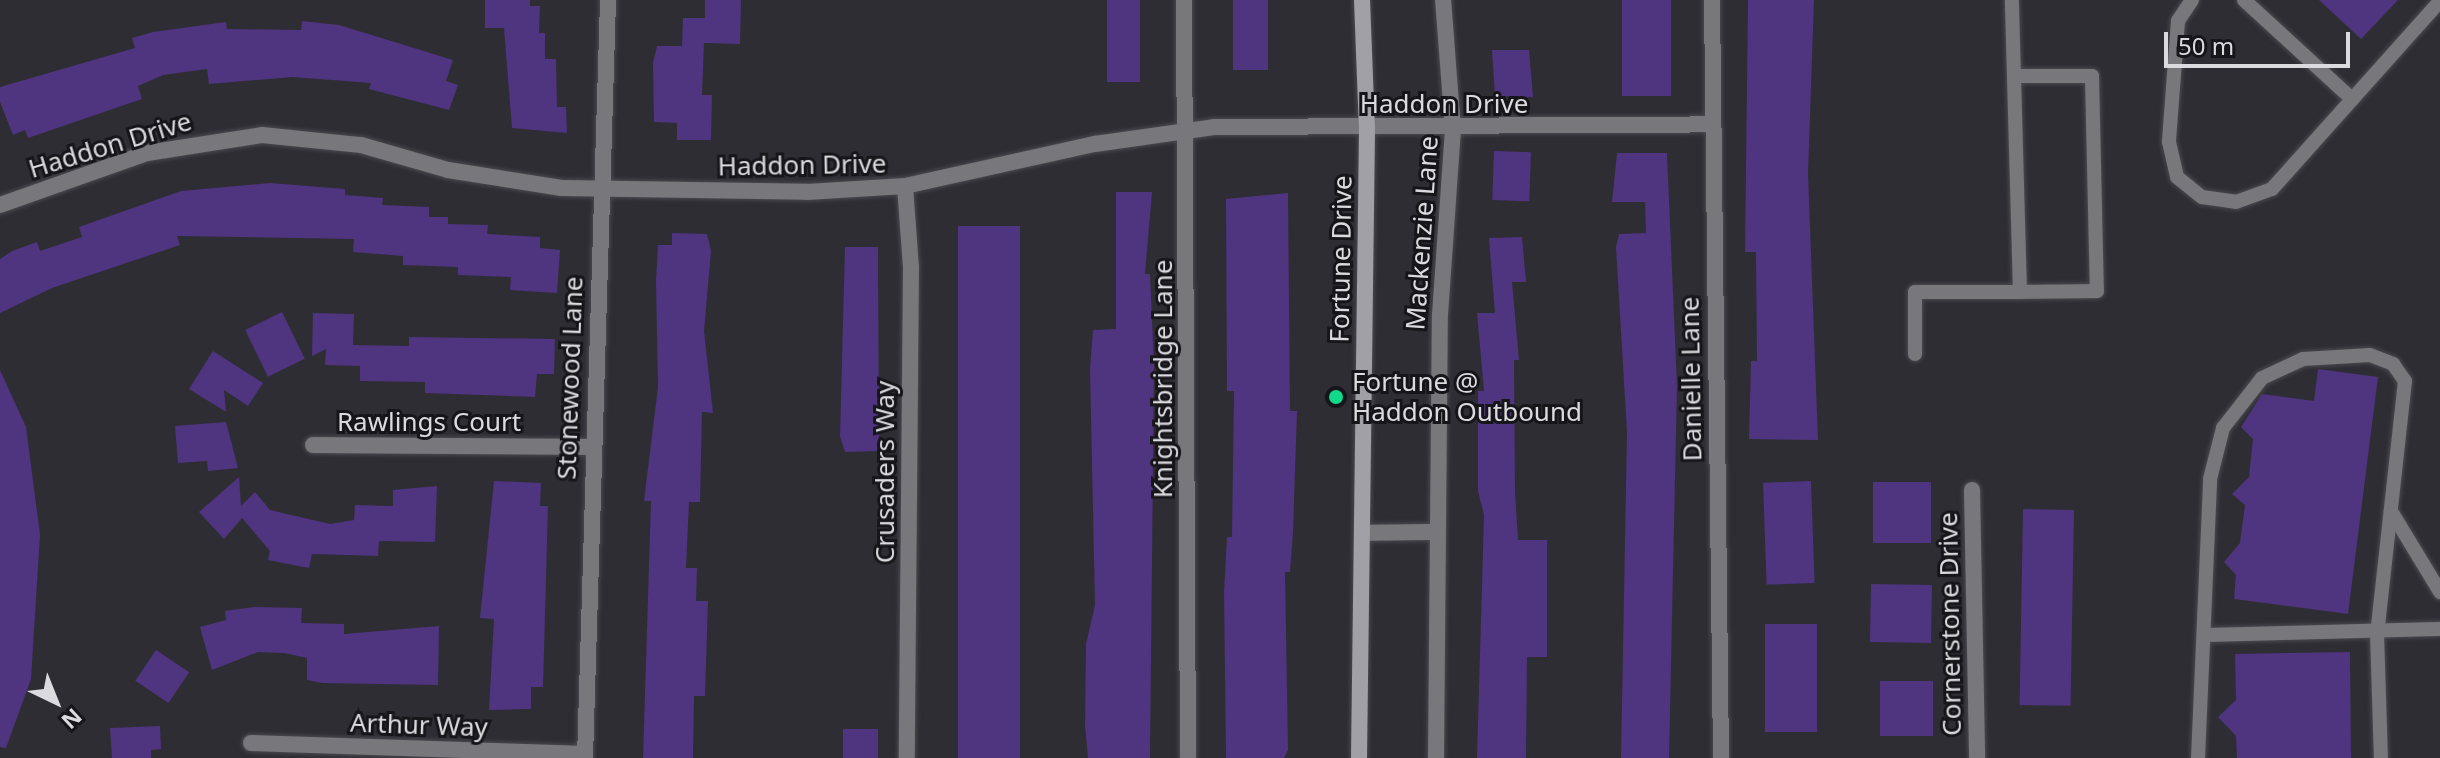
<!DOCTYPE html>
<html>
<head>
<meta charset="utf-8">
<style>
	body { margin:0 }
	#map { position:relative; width:2440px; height:758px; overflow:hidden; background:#2e2d34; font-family:"Noto Sans",sans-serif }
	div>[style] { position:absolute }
	.building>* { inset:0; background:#4f347f; transform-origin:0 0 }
	.roads { filter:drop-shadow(0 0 2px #4a494f) drop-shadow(0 0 2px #4a494f) }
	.lane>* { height:14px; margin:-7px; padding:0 7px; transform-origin:7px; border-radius:7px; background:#78777b }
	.street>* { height:16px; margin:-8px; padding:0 8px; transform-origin:8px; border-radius:8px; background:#78777b }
	.secondary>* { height:16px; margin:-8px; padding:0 8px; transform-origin:8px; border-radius:8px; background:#a2a0a7 }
	.dots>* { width:22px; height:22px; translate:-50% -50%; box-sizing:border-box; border:4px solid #161519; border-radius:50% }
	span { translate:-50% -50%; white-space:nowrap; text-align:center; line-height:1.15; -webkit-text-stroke:6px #161519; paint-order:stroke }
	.street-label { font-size:26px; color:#dbdadf }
	.poi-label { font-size:26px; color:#dbdadf }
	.left { translate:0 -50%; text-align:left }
	.north { position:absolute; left:16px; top:662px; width:80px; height:80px; -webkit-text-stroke:6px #161519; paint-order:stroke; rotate:137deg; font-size:22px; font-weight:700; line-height:32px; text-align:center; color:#dbdadf }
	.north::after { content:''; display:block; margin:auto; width:28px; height:36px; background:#dbdadf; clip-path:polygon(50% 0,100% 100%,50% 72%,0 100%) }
	.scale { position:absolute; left:2164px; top:32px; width:186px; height:36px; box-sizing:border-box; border:4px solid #dbdadf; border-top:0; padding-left:10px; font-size:24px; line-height:28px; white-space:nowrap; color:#dbdadf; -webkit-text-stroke:6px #161519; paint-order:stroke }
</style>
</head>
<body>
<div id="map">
	<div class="building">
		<i style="clip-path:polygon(485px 0,530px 0,530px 6px,540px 6px,539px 33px,545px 33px,545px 59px,556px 59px,557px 107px,566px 107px,567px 133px,512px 128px,504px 28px,485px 28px)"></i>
		<i style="clip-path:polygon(705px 0,741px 0,740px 44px,704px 43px,702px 95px,712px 95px,711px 140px,677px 140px,677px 123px,654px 122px,653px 63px,657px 46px,682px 46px,683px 18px,705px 18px)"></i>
		<i style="left:1107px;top:0;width:33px;height:82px"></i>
		<i style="left:1233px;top:0;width:35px;height:70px"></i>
		<i style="left:1622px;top:0;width:49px;height:96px"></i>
		<i style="clip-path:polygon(1748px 0,1814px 0,1808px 174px,1818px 440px,1749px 439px,1751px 361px,1757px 361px,1756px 252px,1745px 252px)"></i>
		<i style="clip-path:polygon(2319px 0,2398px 0,2361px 39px)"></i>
		<i style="clip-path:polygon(302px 21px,339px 25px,453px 60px,446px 81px,458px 85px,449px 110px,369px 89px,371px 83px,293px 77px,209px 84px,207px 69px,163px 75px,138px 86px,142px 99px,28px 138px,25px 130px,13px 135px,0 102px,0 87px,135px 48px,132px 38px,153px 32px,226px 22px,227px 29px,301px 30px)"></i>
		<i style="clip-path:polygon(1492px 50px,1529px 50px,1533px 97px,1495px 96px)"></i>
		<i style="left:1494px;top:151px;width:37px;height:49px;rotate:2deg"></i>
		<i style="clip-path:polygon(1617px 153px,1667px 153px,1677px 386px,1669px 758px,1621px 758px,1627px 432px,1616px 247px,1619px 234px,1646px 233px,1645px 202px,1612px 202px)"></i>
		<i style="clip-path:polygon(270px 183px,345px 189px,345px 195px,383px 198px,382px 205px,429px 207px,429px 217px,448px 217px,448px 224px,488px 225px,487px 234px,540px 237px,540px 248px,560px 250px,557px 293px,510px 290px,511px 277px,458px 275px,458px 267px,403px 265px,403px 256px,353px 252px,354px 239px,177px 236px,180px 245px,52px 288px,0 313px,0 259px,12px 251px,37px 242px,40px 251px,82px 237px,79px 227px,181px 191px)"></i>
		<i style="clip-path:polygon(1116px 192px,1152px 192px,1145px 274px,1150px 274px,1154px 365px,1150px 758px,1088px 758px,1085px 725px,1086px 644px,1095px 605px,1090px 369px,1093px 330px,1116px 329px)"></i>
		<i style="clip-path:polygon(1288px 193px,1290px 411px,1297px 411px,1293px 532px,1290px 572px,1285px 572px,1288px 750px,1284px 758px,1226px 758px,1224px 593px,1227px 537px,1232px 537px,1234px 391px,1227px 391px,1226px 199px)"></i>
		<i style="left:1020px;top:226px;width:532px;height:62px;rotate:90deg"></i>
		<i style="clip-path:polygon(672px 233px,707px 234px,711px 251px,704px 331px,713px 413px,702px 412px,700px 502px,689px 502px,686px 568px,697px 568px,696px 601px,708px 601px,705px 696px,694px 696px,693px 758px,643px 758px,651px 501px,644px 501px,658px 387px,656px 281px,658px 245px,672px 245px)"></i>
		<i style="clip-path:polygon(1522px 237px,1526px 282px,1512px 282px,1519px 360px,1514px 360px,1515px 492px,1518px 540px,1547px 540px,1547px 657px,1527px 657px,1526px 758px,1477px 758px,1484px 515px,1478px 491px,1478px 391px,1484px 391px,1477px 313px,1495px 313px,1489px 238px)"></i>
		<i style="clip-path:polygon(845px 247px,878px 247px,879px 451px,845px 452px,840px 436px)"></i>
		<i style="left:282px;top:312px;width:52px;height:41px;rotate:64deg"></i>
		<i style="clip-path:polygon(313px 313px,354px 314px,353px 345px,409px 346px,409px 337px,555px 339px,554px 374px,537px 374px,535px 397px,425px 393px,425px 382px,360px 381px,360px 366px,325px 365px,326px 349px,312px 356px)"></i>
		<i style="clip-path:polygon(213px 351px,263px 383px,248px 406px,224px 390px,226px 412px,189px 389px)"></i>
		<i style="clip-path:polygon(2318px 369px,2378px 377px,2348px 614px,2234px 599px,2236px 575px,2224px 562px,2240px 543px,2245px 505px,2232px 494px,2249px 477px,2253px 439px,2241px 427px,2262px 394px,2314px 401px)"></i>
		<i style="clip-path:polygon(0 370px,26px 427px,40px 535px,31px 679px,6px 748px,0 747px)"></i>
		<i style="clip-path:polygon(226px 422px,238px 468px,208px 471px,207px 461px,178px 463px,175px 426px)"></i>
		<i style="clip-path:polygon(239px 477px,241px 506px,255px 492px,270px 510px,330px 524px,354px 520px,355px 505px,393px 506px,393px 490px,437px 486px,435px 542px,379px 541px,378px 556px,312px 554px,309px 568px,268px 560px,270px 551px,242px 518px,224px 539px,199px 512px)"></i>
		<i style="clip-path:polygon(494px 481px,541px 483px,540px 506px,548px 506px,543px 687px,531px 687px,531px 709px,489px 710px,494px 619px,480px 618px)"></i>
		<i style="left:1811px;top:481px;width:102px;height:48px;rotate:88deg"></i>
		<i style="left:1931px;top:482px;width:61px;height:58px;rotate:90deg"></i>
		<i style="left:2023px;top:509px;width:51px;height:196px;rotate:1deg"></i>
		<i style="left:1871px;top:584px;width:61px;height:58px;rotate:1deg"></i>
		<i style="clip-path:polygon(254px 607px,302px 608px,301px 623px,344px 624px,344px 634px,439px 626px,438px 685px,322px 683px,307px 680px,307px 658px,284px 653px,258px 652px,212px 670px,200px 627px,226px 620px,225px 611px)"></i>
		<i style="left:1817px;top:624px;width:108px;height:52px;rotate:90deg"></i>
		<i style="left:156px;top:650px;width:40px;height:37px;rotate:34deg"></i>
		<i style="clip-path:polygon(2350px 652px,2351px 758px,2237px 758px,2236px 736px,2218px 717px,2236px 700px,2235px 654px)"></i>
		<i style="left:1880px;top:681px;width:53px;height:55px"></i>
		<i style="clip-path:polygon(160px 726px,161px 749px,151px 750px,151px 758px,112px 758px,110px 728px)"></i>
		<i style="left:843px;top:729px;width:35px;height:29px"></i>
	</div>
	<div class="roads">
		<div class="lane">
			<i style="left:2192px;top:0;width:25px;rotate:124deg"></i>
			<i style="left:2178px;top:21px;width:121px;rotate:94.3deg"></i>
			<i style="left:2169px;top:142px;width:36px;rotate:77deg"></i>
			<i style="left:2177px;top:177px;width:32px;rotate:39deg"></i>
			<i style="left:2202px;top:197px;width:34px;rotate:8deg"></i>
			<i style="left:2236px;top:202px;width:38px;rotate:-20deg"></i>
			<i style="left:2272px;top:189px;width:252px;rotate:-48.2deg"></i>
			<i style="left:2244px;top:0;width:147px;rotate:42.5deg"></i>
			<i style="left:2014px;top:76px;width:78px"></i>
			<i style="left:2092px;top:76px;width:215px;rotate:88.7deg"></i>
			<i style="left:2097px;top:291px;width:77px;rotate:179.3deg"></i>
			<i style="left:1915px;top:354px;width:62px;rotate:-90deg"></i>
			<i style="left:1915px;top:292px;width:105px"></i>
			<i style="left:2020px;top:292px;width:292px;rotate:-91.6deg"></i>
			<i style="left:2391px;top:511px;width:95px;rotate:58.8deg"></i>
			<i style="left:2204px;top:635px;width:236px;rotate:-1.5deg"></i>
			<i style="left:2198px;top:758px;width:279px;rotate:-87.5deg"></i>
			<i style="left:2210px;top:479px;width:53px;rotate:-75.7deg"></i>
			<i style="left:2223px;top:428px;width:63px;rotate:-52deg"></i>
			<i style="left:2262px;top:378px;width:45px;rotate:-24.9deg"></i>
			<i style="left:2303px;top:359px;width:67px;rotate:-3.4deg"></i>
			<i style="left:2370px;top:355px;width:25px;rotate:21deg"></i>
			<i style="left:2393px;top:364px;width:21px;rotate:55deg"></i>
			<i style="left:2405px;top:381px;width:254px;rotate:96.3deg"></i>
			<i style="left:2377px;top:633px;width:125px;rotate:88.2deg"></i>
		</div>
		<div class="street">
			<i style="left:1184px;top:0;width:758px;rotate:89.7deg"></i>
			<i style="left:1712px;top:0;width:758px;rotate:89.32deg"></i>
			<i style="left:905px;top:186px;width:81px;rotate:85.8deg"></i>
			<i style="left:911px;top:267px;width:491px;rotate:90.5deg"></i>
			<i style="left:0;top:205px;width:156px;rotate:-19.5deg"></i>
			<i style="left:147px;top:153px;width:116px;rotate:-8.9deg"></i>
			<i style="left:262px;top:135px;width:100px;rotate:5.8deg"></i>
			<i style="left:361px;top:145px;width:91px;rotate:16deg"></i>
			<i style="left:448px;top:170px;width:115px;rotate:9deg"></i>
			<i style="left:562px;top:188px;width:245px;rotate:0.9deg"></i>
			<i style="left:807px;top:192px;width:98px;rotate:-3.5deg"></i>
			<i style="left:905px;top:186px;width:195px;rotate:-12.5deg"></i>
			<i style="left:1095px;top:144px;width:120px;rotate:-8.1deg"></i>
			<i style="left:1214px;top:127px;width:497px;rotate:-0.3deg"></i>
			<i style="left:313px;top:445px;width:280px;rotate:0.4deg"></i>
			<i style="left:1972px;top:490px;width:268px;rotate:88.9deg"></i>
			<i style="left:1362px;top:533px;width:75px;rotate:-0.8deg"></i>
			<i style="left:251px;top:743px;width:334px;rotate:1.9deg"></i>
			<i style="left:585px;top:758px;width:758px;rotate:-88.26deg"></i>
			<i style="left:1436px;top:758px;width:443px;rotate:-89.5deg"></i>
			<i style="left:1440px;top:315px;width:186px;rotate:-86deg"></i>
			<i style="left:1453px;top:129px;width:129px;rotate:-94.4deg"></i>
		</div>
		<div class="secondary">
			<i style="left:1359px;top:758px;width:628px;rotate:-89.27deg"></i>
			<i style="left:1367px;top:130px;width:130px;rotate:-92.2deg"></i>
		</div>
	</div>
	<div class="dots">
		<i style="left:1336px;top:397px;background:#10d98a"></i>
	</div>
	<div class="street-label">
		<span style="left:1444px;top:104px">Haddon Drive</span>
		<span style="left:110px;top:145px;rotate:-17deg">Haddon Drive</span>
		<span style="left:802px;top:165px;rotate:-1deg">Haddon Drive</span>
		<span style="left:1422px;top:233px;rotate:-86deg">Mackenzie Lane</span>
		<span style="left:1341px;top:259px;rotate:-89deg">Fortune Drive</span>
		<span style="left:570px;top:378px;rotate:-88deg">Stonewood Lane</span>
		<span style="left:1163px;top:379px;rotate:-90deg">Knightsbridge Lane</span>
		<span style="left:1691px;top:379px;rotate:-91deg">Danielle Lane</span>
		<span style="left:429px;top:422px">Rawlings Court</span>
		<span style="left:885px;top:472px;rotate:-90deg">Crusaders Way</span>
		<span style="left:1950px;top:624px;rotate:-91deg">Cornerstone Drive</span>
		<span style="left:419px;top:725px;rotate:2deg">Arthur Way</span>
	</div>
	<div class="poi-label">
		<span class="left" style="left:1352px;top:397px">Fortune @<br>Haddon Outbound</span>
	</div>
	<div class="north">N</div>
	<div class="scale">50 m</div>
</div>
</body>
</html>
